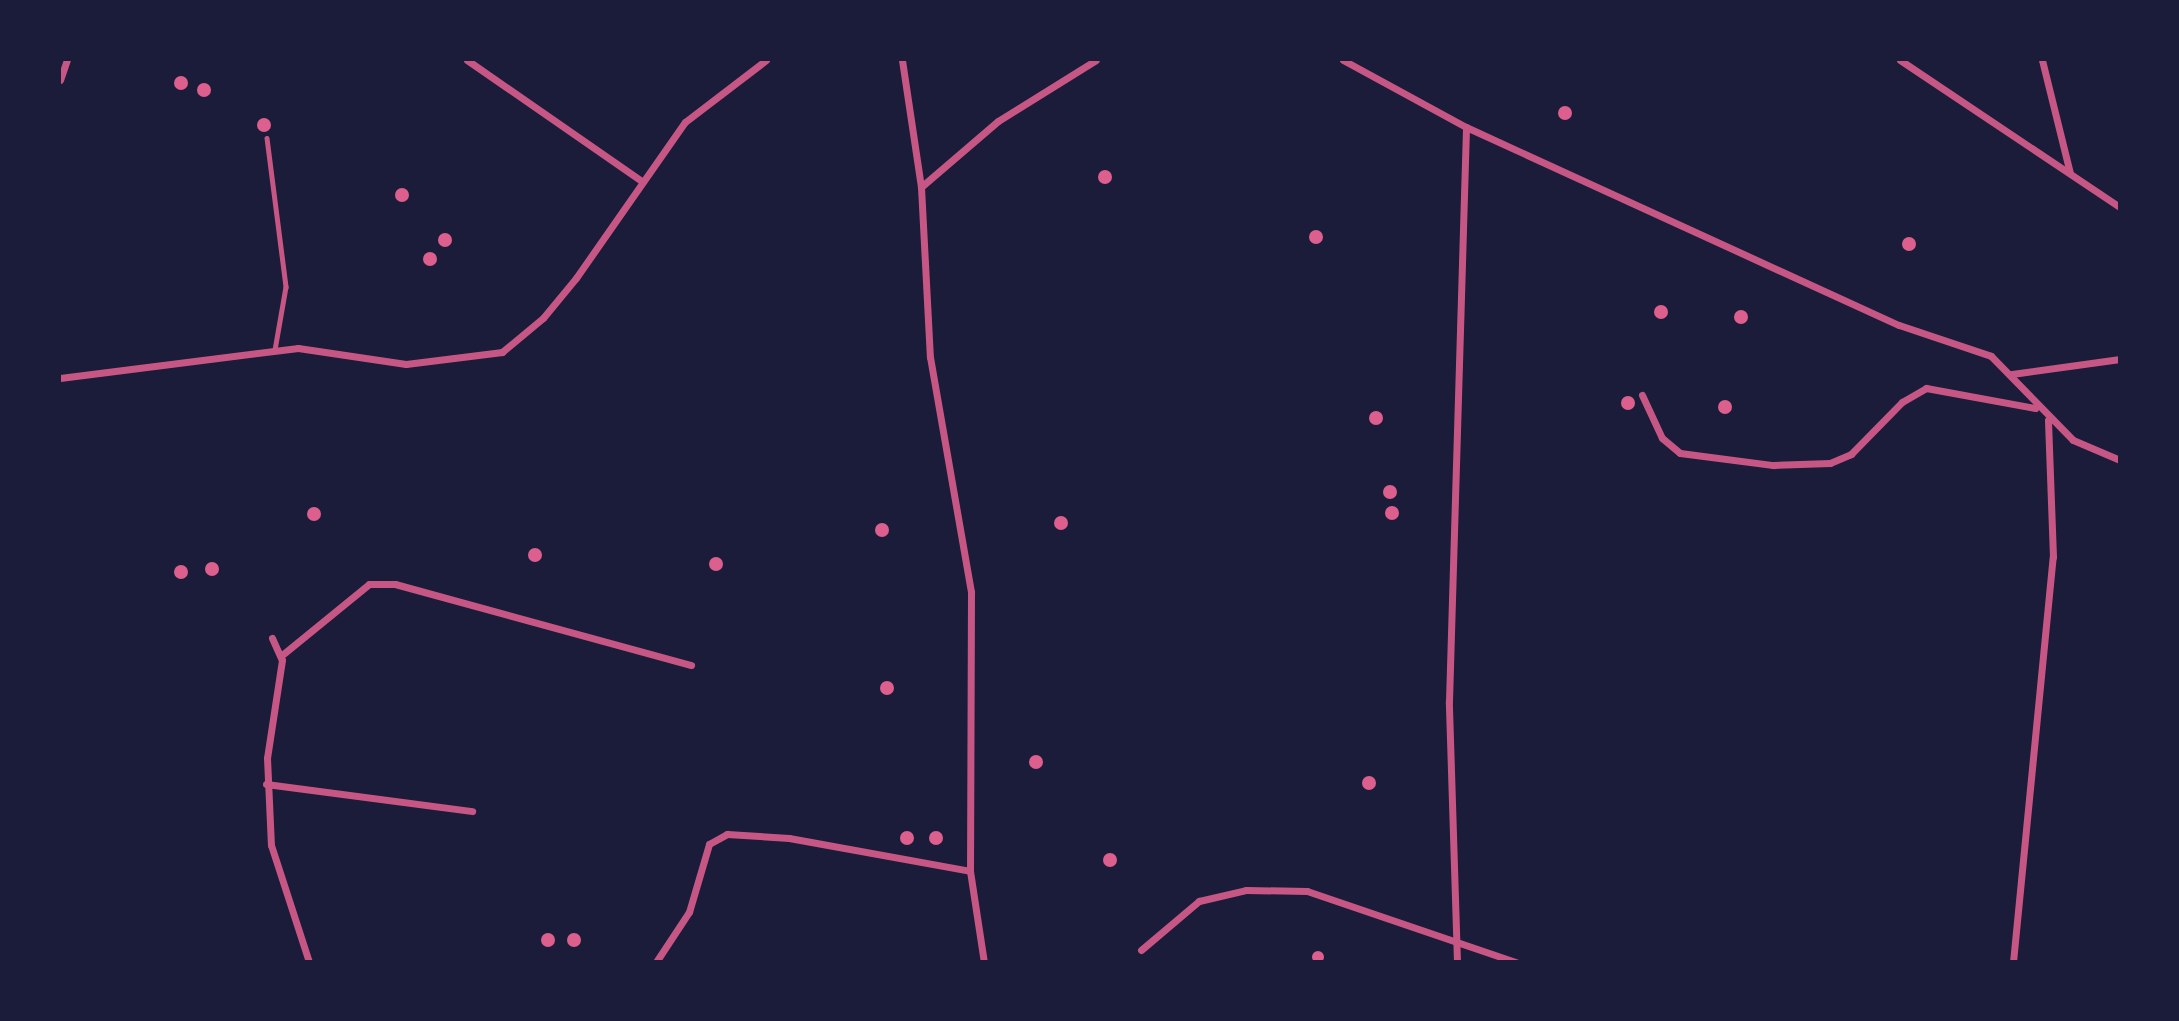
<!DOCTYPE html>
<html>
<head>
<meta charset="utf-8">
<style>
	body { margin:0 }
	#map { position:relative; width:2179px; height:1021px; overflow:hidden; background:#1b1b3a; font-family:Figtree,sans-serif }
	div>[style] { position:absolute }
	.building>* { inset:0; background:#dd5f8e }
	.round { border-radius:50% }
	.service>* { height:4.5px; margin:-2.25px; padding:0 2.25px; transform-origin:2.25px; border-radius:2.25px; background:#c65784 }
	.minor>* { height:7px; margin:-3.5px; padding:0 3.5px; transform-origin:3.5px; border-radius:3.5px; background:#c65784 }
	span { translate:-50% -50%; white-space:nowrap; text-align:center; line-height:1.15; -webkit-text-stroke:5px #1b1b3a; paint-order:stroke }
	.frame { position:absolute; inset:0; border:61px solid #1b1b3a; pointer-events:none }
</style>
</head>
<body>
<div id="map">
	<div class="building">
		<i class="round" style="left:174px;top:76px;width:14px;height:14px"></i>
		<i class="round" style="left:197px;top:83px;width:14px;height:14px"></i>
		<i class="round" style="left:1558px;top:106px;width:14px;height:14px"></i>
		<i class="round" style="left:257px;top:118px;width:14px;height:14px"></i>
		<i class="round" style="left:1098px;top:170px;width:14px;height:14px"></i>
		<i class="round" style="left:395px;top:188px;width:14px;height:14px"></i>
		<i class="round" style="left:1309px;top:230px;width:14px;height:14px"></i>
		<i class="round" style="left:438px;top:233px;width:14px;height:14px"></i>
		<i class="round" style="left:1902px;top:237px;width:14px;height:14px"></i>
		<i class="round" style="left:423px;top:252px;width:14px;height:14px"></i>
		<i class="round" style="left:1654px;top:305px;width:14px;height:14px"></i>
		<i class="round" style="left:1734px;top:310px;width:14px;height:14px"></i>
		<i class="round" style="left:1621px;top:396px;width:14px;height:14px"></i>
		<i class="round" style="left:1718px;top:400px;width:14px;height:14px"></i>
		<i class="round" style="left:1369px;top:411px;width:14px;height:14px"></i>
		<i class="round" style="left:1383px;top:485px;width:14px;height:14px"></i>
		<i class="round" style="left:1385px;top:506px;width:14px;height:14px"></i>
		<i class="round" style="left:307px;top:507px;width:14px;height:14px"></i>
		<i class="round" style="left:1054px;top:516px;width:14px;height:14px"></i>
		<i class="round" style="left:875px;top:523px;width:14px;height:14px"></i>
		<i class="round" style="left:528px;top:548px;width:14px;height:14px"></i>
		<i class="round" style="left:709px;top:557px;width:14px;height:14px"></i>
		<i class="round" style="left:205px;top:562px;width:14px;height:14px"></i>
		<i class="round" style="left:174px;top:565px;width:14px;height:14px"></i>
		<i class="round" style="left:880px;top:681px;width:14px;height:14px"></i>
		<i class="round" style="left:1029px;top:755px;width:14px;height:14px"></i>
		<i class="round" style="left:1362px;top:776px;width:14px;height:14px"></i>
		<i class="round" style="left:900px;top:831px;width:14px;height:14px"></i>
		<i class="round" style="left:929px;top:831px;width:14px;height:14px"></i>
		<i class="round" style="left:1103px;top:853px;width:14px;height:14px"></i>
		<i class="round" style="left:567px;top:933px;width:14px;height:14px"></i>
		<i class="round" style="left:541px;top:933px;width:14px;height:14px"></i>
		<i class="round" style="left:1312px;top:951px;width:12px;height:12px"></i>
	</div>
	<div class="service">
		<i style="left:267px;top:138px;width:150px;rotate:82.7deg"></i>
		<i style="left:286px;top:287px;width:64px;rotate:99.9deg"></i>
	</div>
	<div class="minor">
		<i style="left:467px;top:60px;width:213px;rotate:34.7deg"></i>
		<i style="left:902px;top:60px;width:128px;rotate:81.5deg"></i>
		<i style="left:921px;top:187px;width:170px;rotate:87deg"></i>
		<i style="left:930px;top:357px;width:239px;rotate:80.1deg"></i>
		<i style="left:971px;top:592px;width:279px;rotate:90.2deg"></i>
		<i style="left:970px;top:871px;width:92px;rotate:81.3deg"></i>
		<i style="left:1343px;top:60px;width:140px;rotate:28.6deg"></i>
		<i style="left:1466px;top:127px;width:476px;rotate:24.6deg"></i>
		<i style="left:1899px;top:325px;width:97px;rotate:18.6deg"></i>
		<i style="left:1991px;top:356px;width:117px;rotate:45.7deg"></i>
		<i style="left:2073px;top:440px;width:51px;rotate:23.1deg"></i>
		<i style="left:1900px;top:60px;width:265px;rotate:33.8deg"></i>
		<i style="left:2042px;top:60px;width:116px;rotate:76.1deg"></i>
		<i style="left:60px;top:80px;width:21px;rotate:-71deg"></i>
		<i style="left:921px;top:187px;width:101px;rotate:-40.6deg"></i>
		<i style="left:998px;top:121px;width:115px;rotate:-31.9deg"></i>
		<i style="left:2012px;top:374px;width:109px;rotate:-7.9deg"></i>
		<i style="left:60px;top:378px;width:240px;rotate:-7.2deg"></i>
		<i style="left:298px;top:348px;width:109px;rotate:8.4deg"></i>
		<i style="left:406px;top:364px;width:97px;rotate:-7.1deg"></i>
		<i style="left:502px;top:352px;width:53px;rotate:-39.7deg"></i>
		<i style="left:543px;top:318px;width:52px;rotate:-50.5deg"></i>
		<i style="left:576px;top:278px;width:190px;rotate:-55.1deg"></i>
		<i style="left:685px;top:122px;width:102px;rotate:-37.4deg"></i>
		<i style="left:1642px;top:395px;width:47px;rotate:65.1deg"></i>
		<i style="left:1662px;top:438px;width:23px;rotate:40deg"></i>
		<i style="left:1680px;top:453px;width:94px;rotate:7.4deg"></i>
		<i style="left:1773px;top:465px;width:57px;rotate:-2deg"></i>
		<i style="left:1830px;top:463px;width:23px;rotate:-23deg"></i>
		<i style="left:1851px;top:454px;width:73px;rotate:-45.6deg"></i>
		<i style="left:1902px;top:402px;width:28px;rotate:-30deg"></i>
		<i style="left:1926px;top:388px;width:111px;rotate:10.4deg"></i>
		<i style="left:272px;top:638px;width:24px;rotate:66deg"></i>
		<i style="left:282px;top:660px;width:99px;rotate:98.7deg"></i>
		<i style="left:267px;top:758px;width:87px;rotate:87.4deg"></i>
		<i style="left:271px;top:845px;width:123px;rotate:72deg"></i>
		<i style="left:282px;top:655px;width:112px;rotate:-39.2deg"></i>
		<i style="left:369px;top:584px;width:26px"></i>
		<i style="left:395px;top:584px;width:307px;rotate:15.3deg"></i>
		<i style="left:266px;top:784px;width:208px;rotate:7.5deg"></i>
		<i style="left:1141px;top:950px;width:76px;rotate:-40.2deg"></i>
		<i style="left:1199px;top:901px;width:48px;rotate:-13.2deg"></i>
		<i style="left:1246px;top:890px;width:61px;rotate:0.9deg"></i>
		<i style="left:1307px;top:891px;width:221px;rotate:18.8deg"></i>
		<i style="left:656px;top:962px;width:60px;rotate:-56.6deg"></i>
		<i style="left:689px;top:912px;width:71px;rotate:-73.6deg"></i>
		<i style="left:709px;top:844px;width:21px;rotate:-29deg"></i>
		<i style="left:727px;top:834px;width:62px;rotate:3.7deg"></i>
		<i style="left:789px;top:838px;width:184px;rotate:10.3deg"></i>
		<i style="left:1457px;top:962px;width:261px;rotate:-91.8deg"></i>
		<i style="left:1449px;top:701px;width:574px;rotate:-88.3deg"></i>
		<i style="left:2013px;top:962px;width:407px;rotate:-84.4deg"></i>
		<i style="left:2053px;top:557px;width:137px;rotate:-92.1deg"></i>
	</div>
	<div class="frame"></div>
</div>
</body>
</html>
